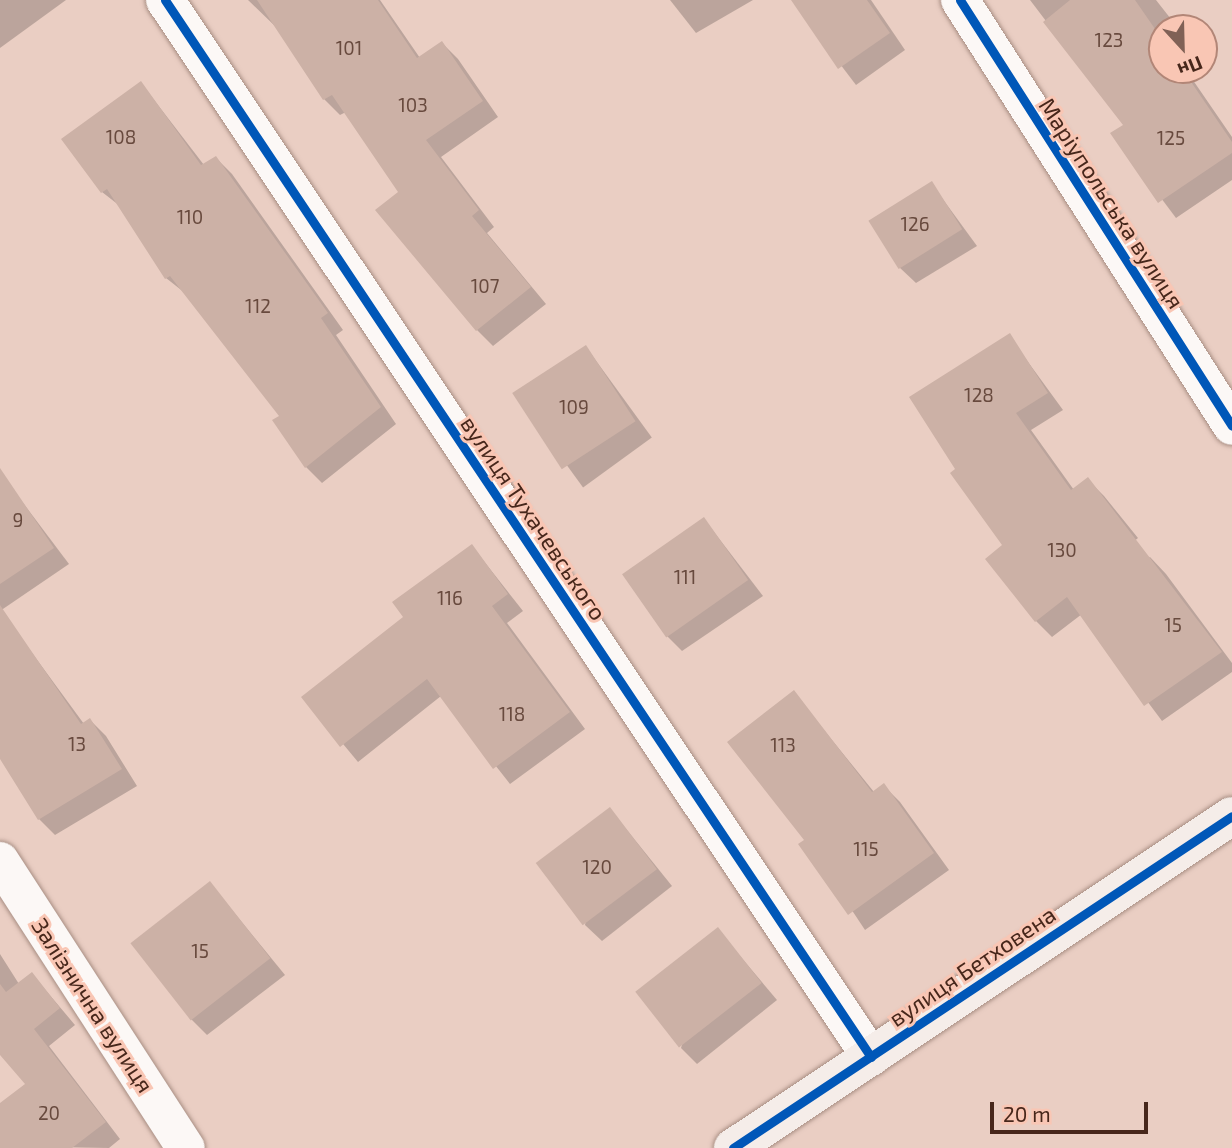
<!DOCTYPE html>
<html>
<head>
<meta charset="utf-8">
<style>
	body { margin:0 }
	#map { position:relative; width:1232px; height:1148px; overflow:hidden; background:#eacec3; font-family:"Exo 2",sans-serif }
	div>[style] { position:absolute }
	.shadow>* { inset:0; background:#0003; transform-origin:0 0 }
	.building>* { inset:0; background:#ccb1a6; transform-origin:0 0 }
	.roads { filter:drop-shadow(0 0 2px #a88e83) drop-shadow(0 0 2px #a88e83) }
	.street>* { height:38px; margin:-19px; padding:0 19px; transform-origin:19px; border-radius:19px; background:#fcf8f6 }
	.secondary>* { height:38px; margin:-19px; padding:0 19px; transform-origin:19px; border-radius:19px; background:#f5ede9 }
	.cycleway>* { height:9px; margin:-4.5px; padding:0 4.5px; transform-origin:4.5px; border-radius:4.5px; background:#0057b8 }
	span { translate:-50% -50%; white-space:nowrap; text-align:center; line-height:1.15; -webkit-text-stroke:6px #f9c6b4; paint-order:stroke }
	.number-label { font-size:19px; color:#684a3e }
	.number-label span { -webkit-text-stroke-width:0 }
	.street-label { font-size:23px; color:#47271b }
	.north { position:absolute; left:1148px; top:14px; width:70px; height:70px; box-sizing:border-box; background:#f9c6b4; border:2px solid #b28677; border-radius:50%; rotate:158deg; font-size:19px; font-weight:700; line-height:28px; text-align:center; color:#47271b }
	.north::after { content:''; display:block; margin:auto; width:24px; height:32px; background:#806156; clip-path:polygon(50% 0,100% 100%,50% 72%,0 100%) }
	.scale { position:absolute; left:990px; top:1102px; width:158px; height:32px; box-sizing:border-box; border:4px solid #47271b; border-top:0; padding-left:9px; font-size:21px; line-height:24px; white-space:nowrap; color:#47271b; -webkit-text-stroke:5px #f9c6b4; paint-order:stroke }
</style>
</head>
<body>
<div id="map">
	<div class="shadow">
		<i style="clip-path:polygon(0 0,66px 0,0 48px)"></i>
		<i style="clip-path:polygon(248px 0,380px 0,420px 58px,442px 43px,458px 59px,498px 117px,441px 157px,494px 227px,487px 233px,546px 304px,493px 346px,477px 330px,401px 192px,346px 112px,340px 115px,324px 99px,278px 29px)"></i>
		<i style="clip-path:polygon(670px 0,753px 0,696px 33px)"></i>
		<i style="clip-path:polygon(831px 0,871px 0,905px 50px,856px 85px,805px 18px)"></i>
		<i style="clip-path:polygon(1030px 0,1156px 0,1178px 28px,1162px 28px,1162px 70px,1186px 70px,1232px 137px,1232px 180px,1176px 218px,1113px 134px,1125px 125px)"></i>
		<i style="clip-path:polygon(141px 83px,204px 165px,216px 158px,232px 174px,343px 330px,336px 335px,396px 424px,322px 483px,306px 467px,281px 416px,185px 293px,166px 278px,120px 206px,102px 192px)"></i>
		<i style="clip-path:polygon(931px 183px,977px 246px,916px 283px,899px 267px)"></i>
		<i style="clip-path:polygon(1009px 336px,1063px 410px,1031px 430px,1074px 490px,1088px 480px,1104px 496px,1138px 538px,1132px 543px,1144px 561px,1150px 557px,1166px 574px,1232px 663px,1232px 672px,1162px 721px,1082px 614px,1052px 637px,1036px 621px,1004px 545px,957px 469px)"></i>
		<i style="left:586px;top:347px;width:112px;height:85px;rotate:54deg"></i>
		<i style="clip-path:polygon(11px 487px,69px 564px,0 611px,0 494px)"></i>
		<i style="clip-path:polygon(704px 519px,763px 596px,682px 651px,666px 635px)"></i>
		<i style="clip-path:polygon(472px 546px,523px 611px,507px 623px,585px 729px,510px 784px,441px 696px,358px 762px,304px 697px,405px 617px)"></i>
		<i style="clip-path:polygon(13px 627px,84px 724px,90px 720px,106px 736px,137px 786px,55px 835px,39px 819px,0 727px,0 636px)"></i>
		<i style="clip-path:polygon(794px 693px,874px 792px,884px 786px,900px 802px,949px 870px,865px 930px,806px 841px)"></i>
		<i style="clip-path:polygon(610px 809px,672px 886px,602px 941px,585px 925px)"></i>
		<i style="clip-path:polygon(210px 883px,285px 975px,207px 1035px,191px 1019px)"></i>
		<i style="clip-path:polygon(718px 930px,777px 1000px,697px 1064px,681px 1048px)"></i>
		<i style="clip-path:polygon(0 954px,19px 984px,32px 974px,75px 1025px,49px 1046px,120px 1139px,109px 1148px,0 1146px,0 1105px,27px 1085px,0 1049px)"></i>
	</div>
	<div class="building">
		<i style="clip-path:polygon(257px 0,378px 0,417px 58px,442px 41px,483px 101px,426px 140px,479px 210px,472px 216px,531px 287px,476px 331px,375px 210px,398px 192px,332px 95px,323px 100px)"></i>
		<i style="clip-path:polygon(791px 0,867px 0,890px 33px,838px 69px)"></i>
		<i style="clip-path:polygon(1070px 0,1135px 0,1162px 39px,1162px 70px,1183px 70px,1232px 142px,1232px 153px,1158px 203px,1110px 133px,1123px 125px,1043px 22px)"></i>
		<i style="clip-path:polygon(141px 81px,201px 165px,216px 156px,328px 313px,321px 318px,381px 407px,305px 468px,272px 420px,279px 416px,170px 276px,165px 279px,107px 189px,101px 193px,61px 139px)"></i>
		<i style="left:932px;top:181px;width:57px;height:75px;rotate:58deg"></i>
		<i style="clip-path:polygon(1010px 333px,1048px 393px,1016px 413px,1071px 490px,1088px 477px,1222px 652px,1144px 706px,1067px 597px,1035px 622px,985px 559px,1002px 545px,950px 473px,955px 469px,909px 397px)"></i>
		<i style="left:586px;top:345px;width:91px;height:88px;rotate:57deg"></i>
		<i style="clip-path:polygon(0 468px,54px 548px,0 584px)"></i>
		<i style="left:704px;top:517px;width:77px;height:100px;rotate:55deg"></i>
		<i style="clip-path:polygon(472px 544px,508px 594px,492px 606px,570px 712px,493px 769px,427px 679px,340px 747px,301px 697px,403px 617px,392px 602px)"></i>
		<i style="clip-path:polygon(0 605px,81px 724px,90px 718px,122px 769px,38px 820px,0 759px)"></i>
		<i style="clip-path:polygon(794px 690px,872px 792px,884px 783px,934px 853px,848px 915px,798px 844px,804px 840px,727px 742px)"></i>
		<i style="left:610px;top:807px;width:78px;height:93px;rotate:53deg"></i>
		<i style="left:210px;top:881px;width:98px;height:101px;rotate:52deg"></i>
		<i style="left:718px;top:927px;width:71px;height:105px;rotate:52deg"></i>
		<i style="clip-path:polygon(32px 972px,60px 1008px,34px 1029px,106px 1122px,72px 1148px,0 1148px,0 1103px,25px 1084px,0 1055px,0 984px,6px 992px)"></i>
	</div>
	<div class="roads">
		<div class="street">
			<i style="left:165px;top:0;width:1271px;rotate:56.26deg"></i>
			<i style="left:960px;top:0;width:505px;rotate:57.44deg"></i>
			<i style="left:0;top:861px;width:342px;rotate:57.1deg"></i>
		</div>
		<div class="secondary">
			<i style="left:733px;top:1148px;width:599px;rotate:-33.64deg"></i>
		</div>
	</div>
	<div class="cycleway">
		<i style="left:165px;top:0;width:1271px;rotate:56.26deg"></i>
		<i style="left:960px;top:0;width:505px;rotate:57.44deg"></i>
		<i style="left:733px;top:1148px;width:599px;rotate:-33.64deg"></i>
	</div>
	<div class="number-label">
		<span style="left:1109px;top:40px">123</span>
		<span style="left:349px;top:48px">101</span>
		<span style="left:413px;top:105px">103</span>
		<span style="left:121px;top:137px">108</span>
		<span style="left:1171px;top:138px">125</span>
		<span style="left:190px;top:217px">110</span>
		<span style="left:915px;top:224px">126</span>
		<span style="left:485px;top:286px">107</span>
		<span style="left:258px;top:306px">112</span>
		<span style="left:979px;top:395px">128</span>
		<span style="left:574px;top:407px">109</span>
		<span style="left:18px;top:520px">9</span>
		<span style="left:1062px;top:550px">130</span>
		<span style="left:685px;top:577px">111</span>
		<span style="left:450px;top:598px">116</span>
		<span style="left:1173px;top:625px">15</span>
		<span style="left:512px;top:714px">118</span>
		<span style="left:77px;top:744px">13</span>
		<span style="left:783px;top:745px">113</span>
		<span style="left:866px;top:849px">115</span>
		<span style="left:597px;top:867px">120</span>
		<span style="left:200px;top:951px">15</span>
		<span style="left:49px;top:1113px">20</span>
	</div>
	<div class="street-label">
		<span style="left:1112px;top:203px;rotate:57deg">Маріупольська вулиця</span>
		<span style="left:534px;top:518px;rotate:56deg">вулиця Тухачевського</span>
		<span style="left:972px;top:966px;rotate:-34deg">вулиця Бетховена</span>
		<span style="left:93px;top:1005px;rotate:57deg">Залізнична вулиця</span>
	</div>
	<div class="north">Пн</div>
	<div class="scale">20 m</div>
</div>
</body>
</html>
